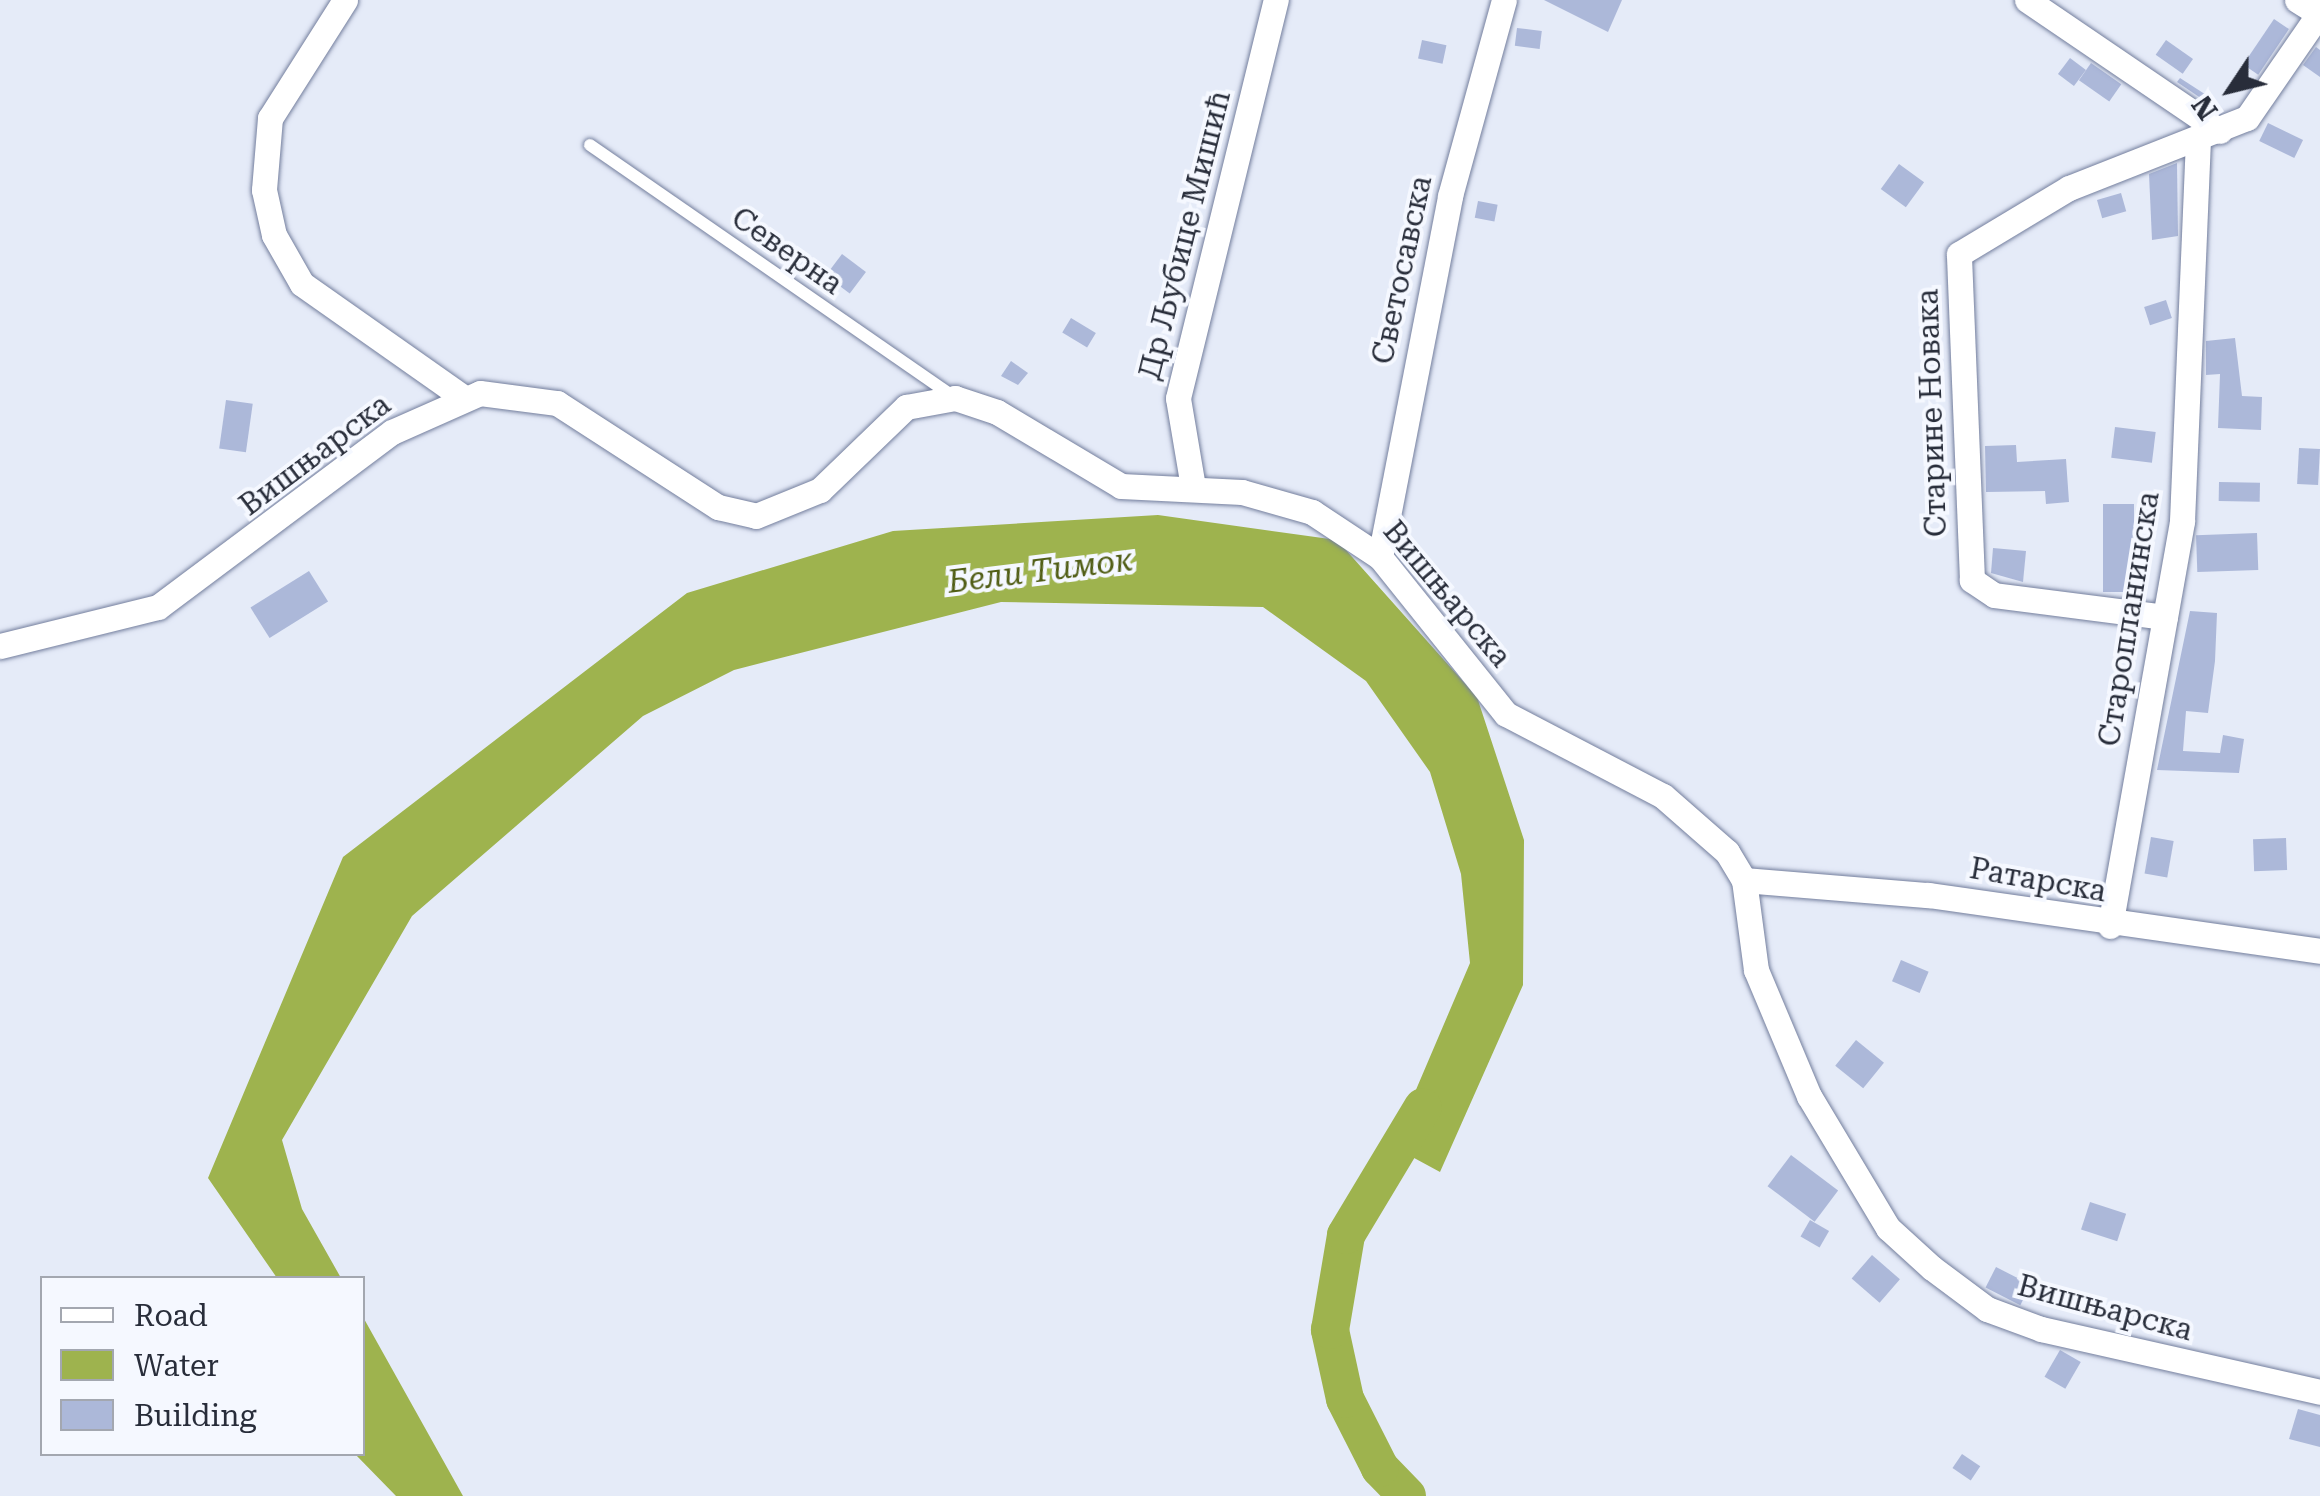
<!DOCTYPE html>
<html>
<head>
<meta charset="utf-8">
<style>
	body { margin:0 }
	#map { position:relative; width:2320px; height:1496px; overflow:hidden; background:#e5ebf8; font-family:"Roboto Serif",serif }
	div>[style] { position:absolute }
	.water>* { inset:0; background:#9eb34e }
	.river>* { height:38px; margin:-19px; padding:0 19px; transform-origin:19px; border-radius:19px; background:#9eb34e }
	.building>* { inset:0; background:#acb8d9; transform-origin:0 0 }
	.roads { filter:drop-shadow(0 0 2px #737e9d) drop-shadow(0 0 2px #737e9d) }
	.lane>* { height:12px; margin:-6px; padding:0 6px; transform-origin:6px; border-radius:6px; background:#fff }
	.street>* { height:25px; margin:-12.5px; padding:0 12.5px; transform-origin:12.5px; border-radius:12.5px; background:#fff }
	span { translate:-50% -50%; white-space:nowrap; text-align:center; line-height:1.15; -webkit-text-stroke:8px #f5f8ff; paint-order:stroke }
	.street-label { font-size:30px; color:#282d3a }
	.water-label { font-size:32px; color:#515e16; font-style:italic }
	.legend { position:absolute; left:40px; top:1276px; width:325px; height:180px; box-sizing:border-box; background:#f5f8ff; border:2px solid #a3a7b0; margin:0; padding:12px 18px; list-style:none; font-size:30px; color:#282d3a }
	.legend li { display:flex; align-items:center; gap:20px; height:50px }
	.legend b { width:50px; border:2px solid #a3a7b0 }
	.north { position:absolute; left:2180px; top:40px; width:100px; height:100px; -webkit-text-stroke:8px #f5f8ff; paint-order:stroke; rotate:235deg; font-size:28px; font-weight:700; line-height:40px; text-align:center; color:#282d3a }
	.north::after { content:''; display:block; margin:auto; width:35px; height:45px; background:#282d3a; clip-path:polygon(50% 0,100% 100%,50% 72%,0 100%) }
</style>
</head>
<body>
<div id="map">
	<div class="water">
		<i style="clip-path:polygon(1158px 515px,1337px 540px,1477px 697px,1524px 840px,1523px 985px,1440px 1172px,1392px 1146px,1470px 963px,1461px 874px,1430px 772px,1366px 681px,1263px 607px,1001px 602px,734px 670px,643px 716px,412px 916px,282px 1140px,302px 1209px,341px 1278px,277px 1278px,208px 1178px,343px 857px,687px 593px,893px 531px)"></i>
		<i style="clip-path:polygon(363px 1317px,463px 1496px,396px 1496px,355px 1454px,362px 1454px)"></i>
	</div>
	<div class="river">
		<i style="left:1407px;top:1496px;width:39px;rotate:-134deg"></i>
		<i style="left:1380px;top:1468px;width:77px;rotate:-116.9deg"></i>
		<i style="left:1345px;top:1399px;width:71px;rotate:-102.3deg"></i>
		<i style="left:1330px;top:1330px;width:96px;rotate:-80.4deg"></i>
		<i style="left:1346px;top:1235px;width:149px;rotate:-59deg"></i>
	</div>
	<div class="building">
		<i style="clip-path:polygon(1544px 0,1622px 0,1608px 32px)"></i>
		<i style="left:2274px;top:19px;width:18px;height:55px;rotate:34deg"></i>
		<i style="left:1517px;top:28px;width:25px;height:18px;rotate:7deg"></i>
		<i style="left:1422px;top:40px;width:25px;height:19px;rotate:12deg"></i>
		<i style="left:2166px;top:40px;width:33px;height:18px;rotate:35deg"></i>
		<i style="clip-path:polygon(2316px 47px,2320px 50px,2320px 77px,2303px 65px)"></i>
		<i style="left:2070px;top:58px;width:20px;height:20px;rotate:37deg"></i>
		<i style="left:2091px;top:63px;width:37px;height:21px;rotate:35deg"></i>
		<i style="clip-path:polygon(2180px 78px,2214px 100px,2211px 105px,2177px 82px)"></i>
		<i style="left:2268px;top:123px;width:39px;height:20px;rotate:26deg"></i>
		<i style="clip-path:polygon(2177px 163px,2178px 236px,2152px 240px,2149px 174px)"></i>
		<i style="left:1899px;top:164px;width:31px;height:31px;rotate:36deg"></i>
		<i style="left:2121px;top:193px;width:19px;height:25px;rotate:74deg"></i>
		<i style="left:1478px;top:201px;width:20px;height:17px;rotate:11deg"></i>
		<i style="left:842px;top:254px;width:30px;height:27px;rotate:37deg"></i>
		<i style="left:2166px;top:300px;width:19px;height:23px;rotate:72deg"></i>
		<i style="left:1071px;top:318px;width:29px;height:17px;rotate:31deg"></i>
		<i style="clip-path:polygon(2235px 338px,2242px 396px,2262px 397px,2261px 430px,2218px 428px,2220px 374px,2206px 375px,2206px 341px)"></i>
		<i style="clip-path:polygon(1011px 361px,1028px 373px,1018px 385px,1001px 376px)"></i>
		<i style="left:226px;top:400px;width:27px;height:49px;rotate:8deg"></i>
		<i style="left:2115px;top:427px;width:41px;height:31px;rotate:7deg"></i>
		<i style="clip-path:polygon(2016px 445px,2017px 462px,2066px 459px,2069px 502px,2046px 504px,2045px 491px,1986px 492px,1985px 446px)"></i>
		<i style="left:2299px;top:448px;width:21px;height:36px;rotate:3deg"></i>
		<i style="left:2219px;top:482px;width:41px;height:19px;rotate:1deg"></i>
		<i style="left:2103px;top:504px;width:31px;height:88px"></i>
		<i style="left:2257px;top:533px;width:37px;height:61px;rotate:88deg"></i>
		<i style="clip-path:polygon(1993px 548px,2026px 551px,2023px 582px,1991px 573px)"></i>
		<i style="left:309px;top:571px;width:36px;height:69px;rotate:58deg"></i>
		<i style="clip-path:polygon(2190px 611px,2217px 613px,2215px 661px,2208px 713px,2186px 711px,2183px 751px,2220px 753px,2223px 735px,2244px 739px,2239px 773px,2157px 770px)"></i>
		<i style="left:2151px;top:837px;width:23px;height:37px;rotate:10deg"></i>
		<i style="left:2286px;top:838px;width:32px;height:33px;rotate:88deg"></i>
		<i style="left:1901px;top:960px;width:30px;height:23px;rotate:23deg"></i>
		<i style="left:1856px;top:1040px;width:36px;height:33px;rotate:39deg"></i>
		<i style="left:1791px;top:1155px;width:59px;height:39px;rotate:37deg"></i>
		<i style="left:2090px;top:1202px;width:38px;height:29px;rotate:18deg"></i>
		<i style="left:1810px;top:1220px;width:22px;height:19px;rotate:30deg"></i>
		<i style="left:1872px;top:1255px;width:37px;height:31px;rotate:41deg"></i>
		<i style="left:1996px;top:1267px;width:39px;height:23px;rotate:27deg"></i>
		<i style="left:2060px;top:1350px;width:24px;height:31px;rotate:30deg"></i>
		<i style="clip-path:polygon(2298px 1409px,2320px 1415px,2320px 1447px,2289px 1439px)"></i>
		<i style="left:1962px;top:1454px;width:22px;height:17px;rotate:34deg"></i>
	</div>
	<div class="roads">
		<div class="lane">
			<i style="left:590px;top:145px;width:441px;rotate:34.7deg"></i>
		</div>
		<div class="street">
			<i style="left:345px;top:0;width:140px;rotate:122.4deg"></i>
			<i style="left:270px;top:118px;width:72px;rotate:94.8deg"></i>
			<i style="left:264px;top:190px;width:46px;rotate:77.5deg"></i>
			<i style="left:274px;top:235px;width:56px;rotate:60.3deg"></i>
			<i style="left:302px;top:284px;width:193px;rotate:35.1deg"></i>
			<i style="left:2027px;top:0;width:233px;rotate:34.2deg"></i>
			<i style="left:2297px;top:0;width:26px;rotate:32deg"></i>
			<i style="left:1193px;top:487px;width:90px;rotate:-99.6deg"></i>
			<i style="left:1178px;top:398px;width:410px;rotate:-76.2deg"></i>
			<i style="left:1380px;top:557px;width:368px;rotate:-79deg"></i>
			<i style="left:1450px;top:196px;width:203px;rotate:-74.6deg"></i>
			<i style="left:2165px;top:617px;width:172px;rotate:-172.7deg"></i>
			<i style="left:1994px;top:595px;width:27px;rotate:-146deg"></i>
			<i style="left:1972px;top:580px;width:326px;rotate:-92.3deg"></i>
			<i style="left:1959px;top:254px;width:128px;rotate:-31deg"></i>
			<i style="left:2069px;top:188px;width:191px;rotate:-21.5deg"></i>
			<i style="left:2247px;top:118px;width:129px;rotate:-55.4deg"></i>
			<i style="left:0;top:646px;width:163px;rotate:-13.9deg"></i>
			<i style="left:158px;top:607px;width:292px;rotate:-36.8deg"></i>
			<i style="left:392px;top:432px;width:96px;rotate:-23.9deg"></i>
			<i style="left:480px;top:393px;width:78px;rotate:7.4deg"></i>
			<i style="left:557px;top:403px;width:192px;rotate:32.9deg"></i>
			<i style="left:718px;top:507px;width:39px;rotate:13deg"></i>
			<i style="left:756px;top:516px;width:69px;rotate:-22.1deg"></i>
			<i style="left:820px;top:490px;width:120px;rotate:-44deg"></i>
			<i style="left:906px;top:407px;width:50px;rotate:-10.4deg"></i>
			<i style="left:955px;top:398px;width:44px;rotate:18.4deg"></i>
			<i style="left:997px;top:412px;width:144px;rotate:30.8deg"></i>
			<i style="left:1121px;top:486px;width:121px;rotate:2.8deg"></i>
			<i style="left:1242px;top:492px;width:73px;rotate:15.9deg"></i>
			<i style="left:1312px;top:512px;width:82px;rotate:33.5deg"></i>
			<i style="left:1380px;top:557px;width:201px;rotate:51.3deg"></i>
			<i style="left:1506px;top:714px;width:177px;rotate:27.6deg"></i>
			<i style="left:1663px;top:796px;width:85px;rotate:41.2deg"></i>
			<i style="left:1727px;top:852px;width:33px;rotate:59deg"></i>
			<i style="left:1744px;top:880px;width:91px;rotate:82.4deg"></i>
			<i style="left:1756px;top:970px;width:137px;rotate:67.2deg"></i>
			<i style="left:1809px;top:1096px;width:154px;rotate:59.1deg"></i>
			<i style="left:1888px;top:1228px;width:59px;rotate:42.3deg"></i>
			<i style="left:1932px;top:1268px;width:69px;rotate:36.7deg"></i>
			<i style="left:1987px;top:1309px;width:58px;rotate:20.3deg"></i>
			<i style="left:2041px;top:1329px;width:286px;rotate:12.7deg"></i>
			<i style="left:1744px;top:880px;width:185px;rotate:4.7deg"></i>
			<i style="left:1928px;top:895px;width:396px;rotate:8.1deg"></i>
			<i style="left:2110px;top:926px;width:411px;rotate:-79.9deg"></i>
			<i style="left:2182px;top:521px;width:381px;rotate:-87.6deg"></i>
		</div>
	</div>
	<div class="street-label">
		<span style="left:1185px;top:235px;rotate:-76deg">Др Љубице Мишић</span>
		<span style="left:787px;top:251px;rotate:35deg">Северна</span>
		<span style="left:1402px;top:270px;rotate:-78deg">Светосавска</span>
		<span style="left:1932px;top:413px;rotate:-92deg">Старине Новака</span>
		<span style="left:315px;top:455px;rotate:-37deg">Вишњарска</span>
		<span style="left:1447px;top:594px;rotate:50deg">Вишњарска</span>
		<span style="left:2129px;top:619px;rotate:-81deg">Старопланинска</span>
		<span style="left:2038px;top:880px;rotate:10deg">Ратарска</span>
		<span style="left:2105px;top:1308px;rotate:15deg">Вишњарска</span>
	</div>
	<div class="water-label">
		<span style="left:1040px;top:571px;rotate:-7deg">Бели Тимок</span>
	</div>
	<ul class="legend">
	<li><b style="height:12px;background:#fff"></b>Road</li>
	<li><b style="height:28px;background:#9eb34e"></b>Water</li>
	<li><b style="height:28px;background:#acb8d9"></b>Building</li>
	</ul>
	<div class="north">N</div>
</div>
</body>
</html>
